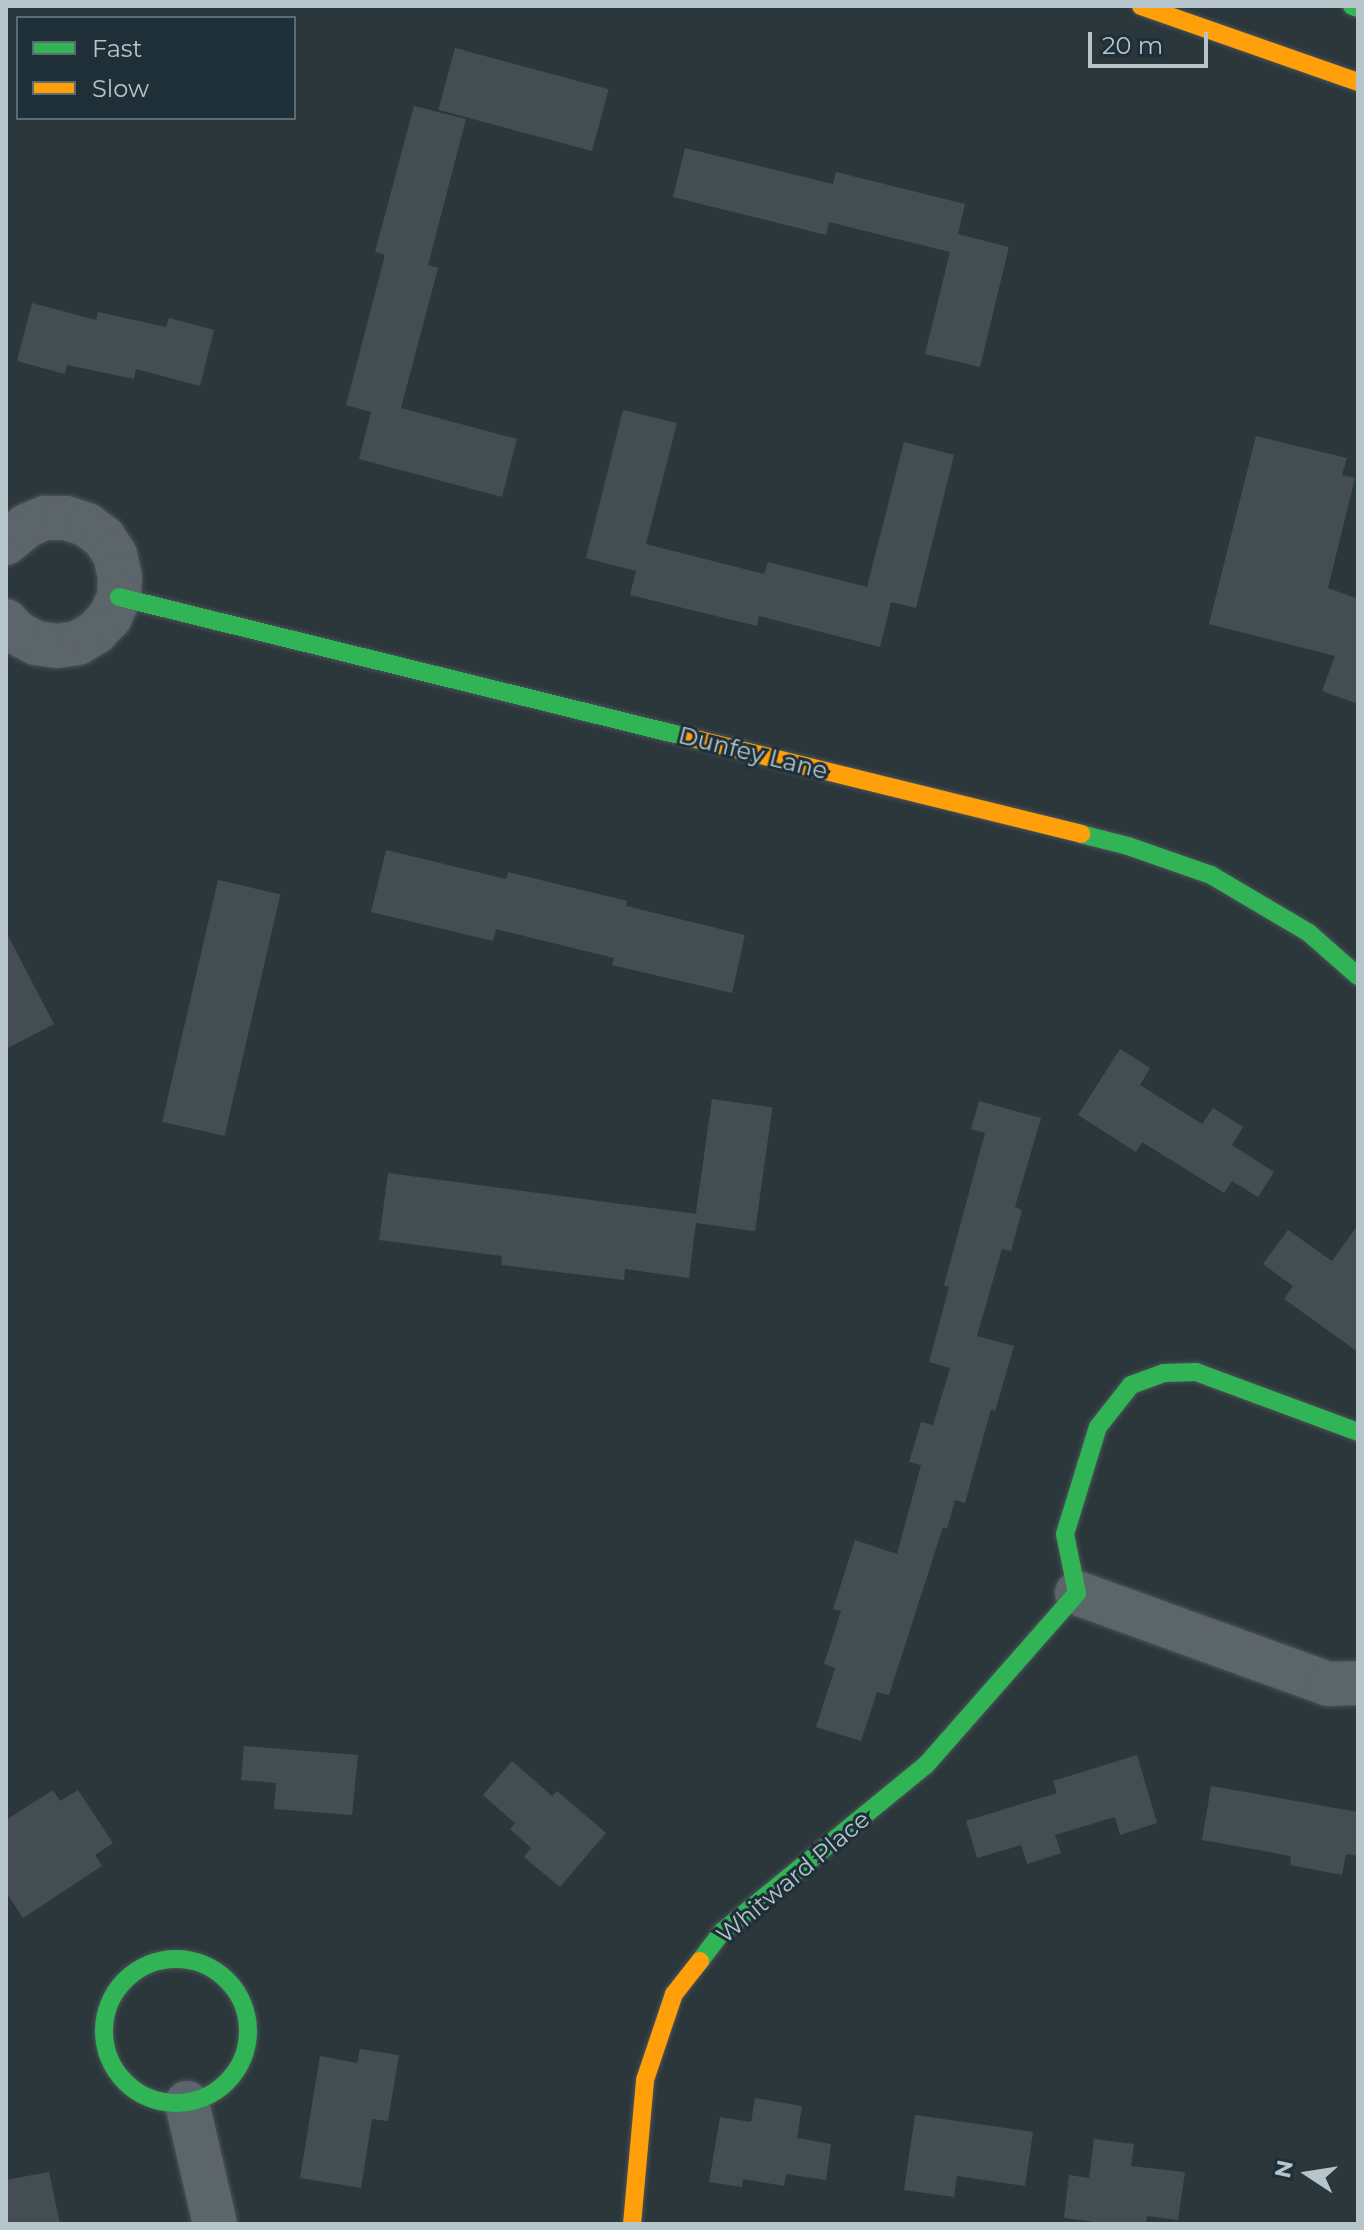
<!DOCTYPE html>
<html>
<head>
<meta charset="utf-8">
<style>
	body { margin:0 }
	#map { position:relative; width:1364px; height:2230px; overflow:hidden; background:#2c373c; font-family:Montserrat,sans-serif }
	div>[style] { position:absolute }
	.building>* { inset:0; background:#444e52; transform-origin:0 0 }
	.roads { filter:drop-shadow(0 0 2px #4a5256) drop-shadow(0 0 2px #4a5256) }
	.street>* { height:44px; margin:-22px; padding:0 22px; transform-origin:22px; border-radius:22px; background:#5c6569 }
	.fast>* { height:18px; margin:-9px; padding:0 9px; transform-origin:9px; border-radius:9px; background:#30b455 }
	.fast>.ring { margin:-9px; padding:0; box-sizing:content-box; background:none; border:18px solid #30b455; border-radius:50% }
	.slow>* { height:18px; margin:-9px; padding:0 9px; transform-origin:9px; border-radius:9px; background:#ff9f0a }
	span { translate:-50% -50%; white-space:nowrap; text-align:center; line-height:1.15; -webkit-text-stroke:6px #1e2f38; paint-order:stroke }
	.street-label { font-size:24px; color:#b6c4cc }
	.frame { position:absolute; inset:0; border:8px solid #b6c4cc; pointer-events:none }
	.legend { position:absolute; left:16px; top:16px; width:280px; height:104px; box-sizing:border-box; background:#1e2f38; border:2px solid #5b6b73; margin:0; padding:10px 14px; list-style:none; font-size:24px; color:#b6c4cc }
	.legend li { display:flex; align-items:center; gap:16px; height:40px }
	.legend b { width:40px; border:2px solid #5b6b73 }
	.north { position:absolute; left:1268px; top:2134px; width:80px; height:80px; -webkit-text-stroke:6px #1e2f38; paint-order:stroke; rotate:282deg; font-size:22px; font-weight:700; line-height:32px; text-align:center; color:#b6c4cc }
	.north::after { content:''; display:block; margin:auto; width:28px; height:36px; background:#b6c4cc; clip-path:polygon(50% 0,100% 100%,50% 72%,0 100%) }
	.scale { position:absolute; left:1088px; top:32px; width:120px; height:36px; box-sizing:border-box; border:4px solid #b6c4cc; border-top:0; padding-left:10px; font-size:24px; line-height:28px; white-space:nowrap; color:#b6c4cc; -webkit-text-stroke:6px #1e2f38; paint-order:stroke }
</style>
</head>
<body>
<div id="map">
	<div class="building">
		<i style="left:455px;top:48px;width:159px;height:64px;rotate:15deg"></i>
		<i style="clip-path:polygon(414px 106px,466px 119px,428px 265px,438px 268px,401px 408px,517px 439px,502px 497px,359px 459px,371px 412px,346px 405px,385px 255px,375px 252px)"></i>
		<i style="clip-path:polygon(685px 148px,833px 184px,836px 172px,965px 204px,958px 234px,1009px 247px,980px 367px,925px 354px,950px 252px,829px 222px,826px 235px,673px 197px)"></i>
		<i style="clip-path:polygon(32px 303px,96px 320px,98px 312px,166px 327px,169px 318px,214px 330px,200px 386px,136px 369px,134px 379px,67px 365px,65px 374px,17px 361px)"></i>
		<i style="clip-path:polygon(623px 410px,677px 423px,646px 544px,764px 574px,768px 562px,867px 587px,904px 442px,954px 455px,916px 608px,891px 602px,880px 647px,759px 616px,757px 626px,630px 595px,636px 571px,586px 558px)"></i>
		<i style="clip-path:polygon(1256px 436px,1347px 458px,1342px 475px,1355px 478px,1328px 588px,1358px 599px,1358px 704px,1322px 691px,1335px 656px,1209px 624px)"></i>
		<i style="clip-path:polygon(386px 850px,506px 879px,508px 872px,627px 901px,626px 906px,745px 935px,732px 993px,612px 965px,614px 958px,496px 929px,493px 941px,371px 912px)"></i>
		<i style="left:218px;top:880px;width:64px;height:248px;rotate:13deg"></i>
		<i style="clip-path:polygon(6px 932px,54px 1024px,6px 1049px)"></i>
		<i style="clip-path:polygon(1120px 1049px,1150px 1068px,1140px 1085px,1202px 1124px,1213px 1108px,1243px 1127px,1232px 1145px,1274px 1172px,1258px 1197px,1232px 1181px,1224px 1193px,1142px 1142px,1136px 1152px,1078px 1115px)"></i>
		<i style="left:712px;top:1099px;width:61px;height:125px;rotate:8deg"></i>
		<i style="clip-path:polygon(979px 1101px,1041px 1118px,1015px 1207px,1022px 1210px,1011px 1251px,1002px 1249px,977px 1336px,1014px 1346px,995px 1411px,991px 1409px,965px 1503px,955px 1500px,947px 1529px,943px 1527px,889px 1695px,877px 1692px,861px 1741px,816px 1727px,835px 1668px,824px 1664px,841px 1611px,833px 1609px,855px 1540px,897px 1554px,921px 1465px,909px 1462px,921px 1422px,933px 1425px,950px 1368px,929px 1362px,949px 1287px,944px 1285px,985px 1133px,971px 1129px)"></i>
		<i style="clip-path:polygon(388px 1173px,697px 1214px,689px 1278px,625px 1269px,624px 1280px,501px 1265px,502px 1256px,379px 1240px)"></i>
		<i style="clip-path:polygon(1358px 1225px,1358px 1352px,1284px 1299px,1293px 1286px,1263px 1264px,1288px 1230px,1332px 1261px)"></i>
		<i style="clip-path:polygon(244px 1746px,358px 1755px,352px 1815px,274px 1809px,276px 1783px,241px 1780px)"></i>
		<i style="clip-path:polygon(1137px 1755px,1157px 1823px,1120px 1835px,1115px 1817px,1055px 1835px,1061px 1853px,1027px 1864px,1021px 1845px,977px 1858px,966px 1821px,1057px 1793px,1053px 1781px)"></i>
		<i style="clip-path:polygon(512px 1761px,552px 1796px,557px 1791px,606px 1833px,560px 1887px,524px 1857px,531px 1848px,510px 1829px,515px 1823px,483px 1795px)"></i>
		<i style="clip-path:polygon(1211px 1786px,1358px 1812px,1358px 1856px,1346px 1854px,1342px 1875px,1290px 1865px,1291px 1856px,1202px 1840px)"></i>
		<i style="clip-path:polygon(53px 1790px,60px 1801px,78px 1790px,113px 1843px,95px 1855px,102px 1866px,23px 1918px,6px 1892px,6px 1820px)"></i>
		<i style="clip-path:polygon(360px 2049px,399px 2055px,388px 2121px,372px 2119px,361px 2188px,300px 2178px,320px 2056px,357px 2063px)"></i>
		<i style="clip-path:polygon(755px 2098px,802px 2106px,797px 2138px,831px 2144px,826px 2180px,786px 2174px,784px 2186px,743px 2179px,742px 2187px,709px 2182px,720px 2117px,751px 2122px)"></i>
		<i style="clip-path:polygon(915px 2115px,1033px 2132px,1025px 2186px,957px 2176px,954px 2197px,904px 2190px)"></i>
		<i style="clip-path:polygon(1094px 2139px,1134px 2144px,1131px 2166px,1185px 2172px,1178px 2220px,1147px 2216px,1146px 2224px,1111px 2224px,1064px 2218px,1069px 2175px,1089px 2178px)"></i>
		<i style="clip-path:polygon(49px 2172px,60px 2224px,6px 2224px,6px 2180px)"></i>
	</div>
	<div class="roads">
		<div class="street">
			<i style="left:6px;top:543px;width:26px;rotate:-40deg"></i>
			<i style="left:26px;top:526px;width:21px;rotate:-23deg"></i>
			<i style="left:45px;top:518px;width:21px"></i>
			<i style="left:66px;top:518px;width:22px;rotate:18deg"></i>
			<i style="left:87px;top:525px;width:21px;rotate:37deg"></i>
			<i style="left:104px;top:538px;width:20px;rotate:57deg"></i>
			<i style="left:115px;top:555px;width:22px;rotate:77deg"></i>
			<i style="left:120px;top:576px;width:21px;rotate:93deg"></i>
			<i style="left:119px;top:597px;width:22px;rotate:114deg"></i>
			<i style="left:110px;top:617px;width:21px;rotate:133deg"></i>
			<i style="left:96px;top:632px;width:21px;rotate:149deg"></i>
			<i style="left:78px;top:643px;width:21px;rotate:172deg"></i>
			<i style="left:57px;top:646px;width:21px;rotate:-172deg"></i>
			<i style="left:36px;top:643px;width:21px;rotate:-152deg"></i>
			<i style="left:17px;top:633px;width:16px;rotate:-133deg"></i>
			<i style="left:1077px;top:1593px;width:267px;rotate:19.9deg"></i>
			<i style="left:1328px;top:1684px;width:30px;rotate:-2deg"></i>
			<i style="left:187px;top:2103px;width:124px;rotate:77deg"></i>
		</div>
		<div class="fast">
			<i style="left:1352px;top:6px;width:6px;rotate:18deg"></i>
			<i style="left:119px;top:597px;width:589px;rotate:13.85deg"></i>
			<i style="left:1081px;top:834px;width:49px;rotate:14.3deg"></i>
			<i style="left:1128px;top:846px;width:88px;rotate:19.3deg"></i>
			<i style="left:1211px;top:875px;width:114px;rotate:30.6deg"></i>
			<i style="left:1309px;top:933px;width:65px;rotate:41.3deg"></i>
			<i class="ring" style="left:104px;top:1959px;width:126px;height:126px"></i>
			<i style="left:700px;top:1961px;width:38px;rotate:-53deg"></i>
			<i style="left:723px;top:1931px;width:262px;rotate:-39.3deg"></i>
			<i style="left:926px;top:1765px;width:229px;rotate:-48.7deg"></i>
			<i style="left:1077px;top:1593px;width:60px;rotate:-101.5deg"></i>
			<i style="left:1065px;top:1534px;width:112px;rotate:-72.9deg"></i>
			<i style="left:1098px;top:1427px;width:53px;rotate:-51.8deg"></i>
			<i style="left:1131px;top:1385px;width:35px;rotate:-20deg"></i>
			<i style="left:1164px;top:1373px;width:32px;rotate:-2deg"></i>
			<i style="left:1196px;top:1372px;width:173px;rotate:20.3deg"></i>
		</div>
		<div class="slow">
			<i style="left:1141px;top:6px;width:230px;rotate:19.3deg"></i>
			<i style="left:691px;top:738px;width:402px;rotate:13.8deg"></i>
			<i style="left:632px;top:2224px;width:145px;rotate:-84.8deg"></i>
			<i style="left:645px;top:2080px;width:91px;rotate:-71.4deg"></i>
			<i style="left:674px;top:1994px;width:42px;rotate:-51.8deg"></i>
		</div>
	</div>
	<div class="street-label">
		<span style="left:753px;top:753px;rotate:14deg">Dunfey Lane</span>
		<span style="left:793px;top:1877px;rotate:-40deg">Whitward Place</span>
	</div>
	<div class="frame"></div>
	<ul class="legend">
	<li><b style="height:10px;background:#30b455"></b>Fast</li>
	<li><b style="height:10px;background:#ff9f0a"></b>Slow</li>
	</ul>
	<div class="north">N</div>
	<div class="scale">20 m</div>
</div>
</body>
</html>
